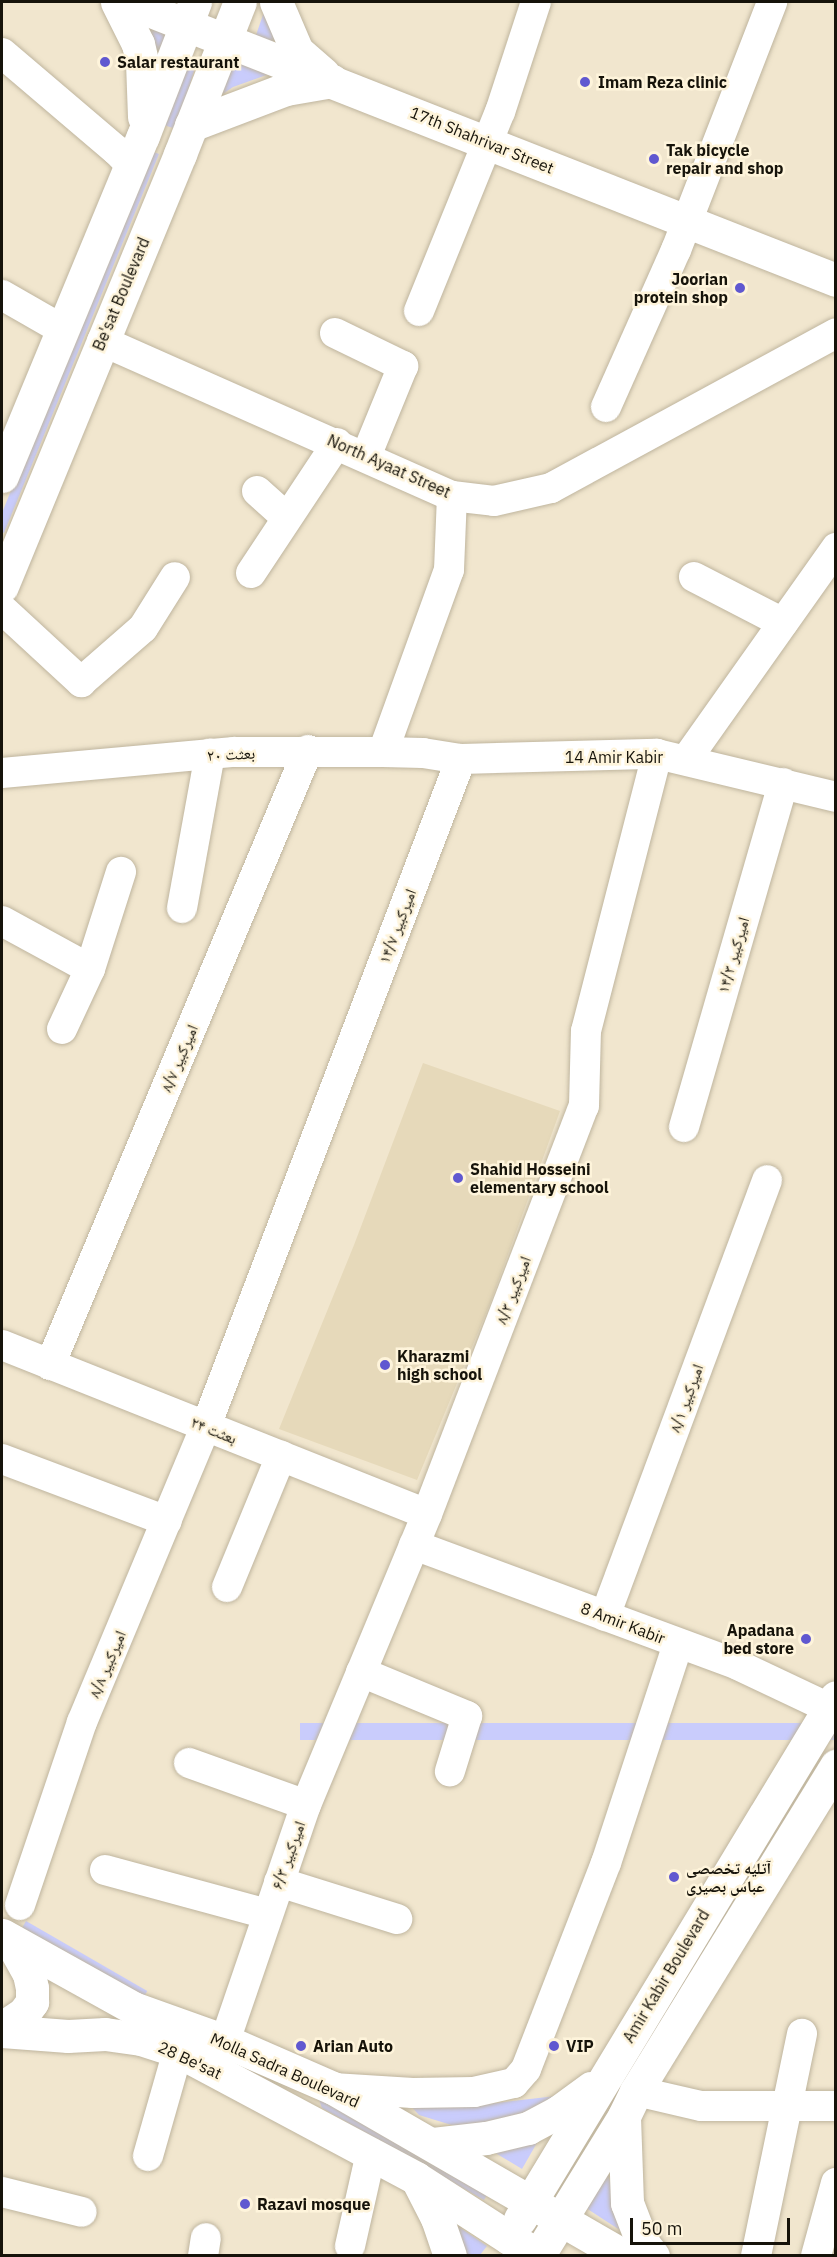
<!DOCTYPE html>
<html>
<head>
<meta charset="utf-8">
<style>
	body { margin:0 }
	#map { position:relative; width:837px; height:2257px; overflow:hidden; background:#f1e6ce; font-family:"IBM Plex Sans","Noto Naskh Arabic",sans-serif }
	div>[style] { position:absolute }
	.built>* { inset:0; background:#e6d9ba }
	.green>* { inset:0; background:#c9ccfc; transform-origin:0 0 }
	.roads { filter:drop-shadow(0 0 2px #bfb59e) drop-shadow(0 0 2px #bfb59e) }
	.minor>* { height:30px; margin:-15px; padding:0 15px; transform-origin:15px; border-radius:15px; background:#fff }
	.major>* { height:33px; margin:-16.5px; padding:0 16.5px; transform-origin:16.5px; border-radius:16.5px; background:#fff }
	.dots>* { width:16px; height:16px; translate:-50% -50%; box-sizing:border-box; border:3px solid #fef4db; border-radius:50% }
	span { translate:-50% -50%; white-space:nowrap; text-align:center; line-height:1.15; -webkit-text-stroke:5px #fef4db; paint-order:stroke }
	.poi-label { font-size:16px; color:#16130a; font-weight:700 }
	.left { translate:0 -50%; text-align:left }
	.right { translate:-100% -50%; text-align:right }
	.street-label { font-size:16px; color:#16130a }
	.frame { position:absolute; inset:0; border:3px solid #16130a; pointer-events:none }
	.scale { position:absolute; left:630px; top:2218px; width:160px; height:27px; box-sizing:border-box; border:3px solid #16130a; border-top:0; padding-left:8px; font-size:18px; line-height:21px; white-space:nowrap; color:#16130a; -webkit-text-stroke:4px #fef4db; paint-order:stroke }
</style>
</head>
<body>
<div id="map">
	<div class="built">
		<i style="clip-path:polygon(423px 1063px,560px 1111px,491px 1301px,417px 1480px,279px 1429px,354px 1245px)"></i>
	</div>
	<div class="green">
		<i style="clip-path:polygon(266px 6px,286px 53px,255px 38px)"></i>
		<i style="clip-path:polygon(136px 16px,174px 32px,158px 72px)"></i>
		<i style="left:184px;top:56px;width:14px;height:72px;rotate:17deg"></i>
		<i style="clip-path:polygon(235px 59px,272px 73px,233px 87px,214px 100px)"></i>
		<i style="clip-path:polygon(148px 150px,159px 154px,4px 533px,2px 532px,2px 513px)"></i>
		<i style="left:835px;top:1723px;width:17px;height:535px;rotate:90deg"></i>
		<i style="left:26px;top:1921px;width:140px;height:10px;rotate:30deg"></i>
		<i style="clip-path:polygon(565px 2095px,534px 2113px,458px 2127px,419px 2115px,408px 2103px,478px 2105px)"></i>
		<i style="clip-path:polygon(330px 2098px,489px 2191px,484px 2200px,322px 2108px,319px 2100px)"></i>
		<i style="clip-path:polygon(542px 2134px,522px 2169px,487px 2148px)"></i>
		<i style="clip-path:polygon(608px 2173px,616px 2206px,629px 2236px,586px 2208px)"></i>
		<i style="clip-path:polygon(449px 2220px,487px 2246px,480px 2255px,460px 2255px)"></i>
	</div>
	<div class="roads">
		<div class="minor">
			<i style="left:2px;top:53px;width:150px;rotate:40.4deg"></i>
			<i style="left:116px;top:150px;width:21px;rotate:45deg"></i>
			<i style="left:2px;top:295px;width:70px;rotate:29.8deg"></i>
			<i style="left:419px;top:311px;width:215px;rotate:-67.9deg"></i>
			<i style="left:500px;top:112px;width:116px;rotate:-71.9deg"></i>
			<i style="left:335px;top:333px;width:76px;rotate:25.9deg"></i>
			<i style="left:403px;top:366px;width:97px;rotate:112.3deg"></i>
			<i style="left:102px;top:341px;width:383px;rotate:23.9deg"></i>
			<i style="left:452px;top:496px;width:42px;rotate:6.8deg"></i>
			<i style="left:494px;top:501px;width:58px;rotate:-12.8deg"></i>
			<i style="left:551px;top:488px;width:324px;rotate:-28.5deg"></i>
			<i style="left:606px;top:407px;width:172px;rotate:-66deg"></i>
			<i style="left:676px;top:250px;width:266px;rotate:-68.8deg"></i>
			<i style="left:257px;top:491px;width:40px;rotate:42deg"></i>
			<i style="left:251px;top:573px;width:156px;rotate:-56.5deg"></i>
			<i style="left:694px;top:577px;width:100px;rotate:27.3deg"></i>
			<i style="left:2px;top:609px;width:108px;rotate:42.7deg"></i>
			<i style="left:81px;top:682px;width:82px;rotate:-41.1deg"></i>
			<i style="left:143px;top:628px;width:60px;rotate:-57.9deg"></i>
			<i style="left:383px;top:752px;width:194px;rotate:-70.1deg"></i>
			<i style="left:449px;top:570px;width:74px;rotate:-87.7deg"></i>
			<i style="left:686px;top:760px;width:260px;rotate:-54.7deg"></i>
			<i style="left:2px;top:773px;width:233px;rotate:-5.2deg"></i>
			<i style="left:234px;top:752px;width:149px"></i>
			<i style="left:383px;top:752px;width:40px;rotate:1.4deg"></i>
			<i style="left:423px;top:753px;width:38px;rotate:9deg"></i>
			<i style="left:461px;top:759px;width:196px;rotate:-1.5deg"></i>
			<i style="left:657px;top:754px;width:184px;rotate:13.5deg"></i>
			<i style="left:182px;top:908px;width:157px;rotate:-79.7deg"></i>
			<i style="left:2px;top:921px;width:100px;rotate:28.6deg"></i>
			<i style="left:62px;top:1029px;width:66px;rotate:-65deg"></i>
			<i style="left:90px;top:969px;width:102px;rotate:-72.3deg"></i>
			<i style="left:684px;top:1127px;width:358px;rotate:-73.9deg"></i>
			<i style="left:2px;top:1345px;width:457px;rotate:21.7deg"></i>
			<i style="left:50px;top:1365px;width:667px;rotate:-67.24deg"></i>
			<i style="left:2px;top:1459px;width:176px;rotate:20.6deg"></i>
			<i style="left:414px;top:1545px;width:346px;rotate:20.3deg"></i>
			<i style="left:738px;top:1665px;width:101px;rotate:25.3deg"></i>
			<i style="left:227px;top:1587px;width:142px;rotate:-67.6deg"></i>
			<i style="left:605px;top:1616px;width:465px;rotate:-69.6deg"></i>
			<i style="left:361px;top:1672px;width:115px;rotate:22.5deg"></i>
			<i style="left:467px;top:1716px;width:58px;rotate:107.2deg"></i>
			<i style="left:189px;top:1763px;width:124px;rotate:19.7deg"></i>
			<i style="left:105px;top:1870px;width:168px;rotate:15.2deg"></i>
			<i style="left:279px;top:1882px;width:124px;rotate:17.4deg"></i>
			<i style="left:20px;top:1905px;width:193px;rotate:-71.3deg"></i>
			<i style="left:82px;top:1722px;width:321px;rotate:-67.3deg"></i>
			<i style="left:206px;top:1426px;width:714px;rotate:-69.08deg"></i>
			<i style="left:225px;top:2041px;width:250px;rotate:-71.1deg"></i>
			<i style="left:306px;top:1805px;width:315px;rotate:-67.4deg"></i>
			<i style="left:427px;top:1514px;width:437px;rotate:-69deg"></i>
			<i style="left:584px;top:1106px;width:75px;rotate:-88.5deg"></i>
			<i style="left:586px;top:1031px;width:286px;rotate:-75.6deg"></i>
			<i style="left:333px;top:2088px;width:80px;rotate:3.6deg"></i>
			<i style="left:413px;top:2093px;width:61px;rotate:-0.9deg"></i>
			<i style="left:474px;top:2092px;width:41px;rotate:-12.7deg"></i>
			<i style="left:514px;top:2083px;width:18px;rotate:-49deg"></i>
			<i style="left:526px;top:2069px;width:221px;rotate:-68.8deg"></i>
			<i style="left:606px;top:1863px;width:231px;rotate:-71.8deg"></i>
			<i style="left:636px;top:2091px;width:67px;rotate:13deg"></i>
			<i style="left:701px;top:2106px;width:135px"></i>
			<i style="left:148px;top:2156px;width:109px;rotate:-74.1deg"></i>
			<i style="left:2px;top:2192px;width:82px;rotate:14deg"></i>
			<i style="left:350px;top:2246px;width:95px;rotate:-77.3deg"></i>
			<i style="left:203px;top:2256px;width:18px;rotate:-81deg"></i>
			<i style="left:756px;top:2256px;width:227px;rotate:-78.3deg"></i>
			<i style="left:816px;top:2256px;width:76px;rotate:-74.7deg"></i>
		</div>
		<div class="major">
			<i style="left:117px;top:2px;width:47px;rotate:63.4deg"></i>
			<i style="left:138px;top:44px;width:18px;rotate:77deg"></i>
			<i style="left:142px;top:62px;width:55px;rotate:87.9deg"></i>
			<i style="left:128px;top:2px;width:761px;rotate:21.44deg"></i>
			<i style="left:276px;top:2px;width:53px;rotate:66.8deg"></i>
			<i style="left:297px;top:51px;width:35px;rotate:41deg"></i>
			<i style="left:191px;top:125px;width:102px;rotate:-20.8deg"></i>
			<i style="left:286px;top:89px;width:47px;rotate:-9.9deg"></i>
			<i style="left:2px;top:476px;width:368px;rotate:-67.5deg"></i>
			<i style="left:143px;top:136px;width:144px;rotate:-68.8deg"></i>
			<i style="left:2px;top:586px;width:467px;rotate:-67.6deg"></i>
			<i style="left:180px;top:154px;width:163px;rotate:-68.5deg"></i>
			<i style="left:2px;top:1935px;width:150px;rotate:29.1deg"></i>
			<i style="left:133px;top:2008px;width:98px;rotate:19.7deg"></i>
			<i style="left:225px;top:2041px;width:118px;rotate:23.5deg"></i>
			<i style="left:333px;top:2088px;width:336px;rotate:30deg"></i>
			<i style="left:2px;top:2028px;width:27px;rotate:-34deg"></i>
			<i style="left:24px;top:2013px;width:14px;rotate:-54deg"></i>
			<i style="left:32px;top:2002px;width:14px;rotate:-90deg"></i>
			<i style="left:32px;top:1988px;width:14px;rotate:-102deg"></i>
			<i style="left:29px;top:1974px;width:39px;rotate:-119deg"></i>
			<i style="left:2px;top:2031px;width:66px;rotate:4.3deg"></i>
			<i style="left:68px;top:2036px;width:37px;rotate:-3deg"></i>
			<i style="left:105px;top:2034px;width:36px;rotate:8deg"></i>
			<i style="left:141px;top:2039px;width:39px;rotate:18deg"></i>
			<i style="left:178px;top:2051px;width:270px;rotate:28.1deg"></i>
			<i style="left:416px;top:2178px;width:111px;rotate:32.8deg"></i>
			<i style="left:509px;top:2238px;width:34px;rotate:30deg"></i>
			<i style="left:538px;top:2255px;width:1px;rotate:90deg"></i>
			<i style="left:538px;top:2256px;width:164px;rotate:-58.4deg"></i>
			<i style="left:624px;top:2116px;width:28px;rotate:-64deg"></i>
			<i style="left:636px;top:2091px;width:382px;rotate:-58.4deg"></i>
			<i style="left:624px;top:2117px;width:86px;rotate:88deg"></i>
			<i style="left:627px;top:2203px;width:42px;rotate:69deg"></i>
			<i style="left:642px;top:2242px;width:18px;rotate:52deg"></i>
			<i style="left:433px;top:2144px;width:53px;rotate:-6.5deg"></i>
			<i style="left:486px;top:2138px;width:43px;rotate:-13.4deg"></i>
			<i style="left:528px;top:2128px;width:34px;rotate:-28deg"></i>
			<i style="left:558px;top:2112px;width:41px;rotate:-36deg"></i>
			<i style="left:417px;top:2179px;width:44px;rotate:62.9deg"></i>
			<i style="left:437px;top:2218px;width:40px;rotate:71.1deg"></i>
			<i style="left:520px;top:2219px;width:610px;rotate:-58.81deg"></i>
		</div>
	</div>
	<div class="dots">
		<i style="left:105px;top:62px;background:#6058d0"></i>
		<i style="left:585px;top:82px;background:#6058d0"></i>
		<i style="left:654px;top:159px;background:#6058d0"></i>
		<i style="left:740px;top:288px;background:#6058d0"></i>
		<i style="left:458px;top:1178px;background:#6058d0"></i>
		<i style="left:385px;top:1365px;background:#6058d0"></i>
		<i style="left:806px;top:1639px;background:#6058d0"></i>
		<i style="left:674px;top:1877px;background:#6058d0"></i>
		<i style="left:301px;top:2046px;background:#6058d0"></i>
		<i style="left:554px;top:2046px;background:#6058d0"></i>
		<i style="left:245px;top:2204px;background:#6058d0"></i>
	</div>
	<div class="poi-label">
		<span class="left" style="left:117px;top:62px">Salar restaurant</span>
		<span class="left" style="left:598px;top:82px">Imam Reza clinic</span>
		<span class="left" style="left:666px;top:159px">Tak bicycle<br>repair and shop</span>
		<span class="right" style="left:728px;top:288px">Joorian<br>protein shop</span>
		<span class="left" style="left:470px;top:1178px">Shahid Hosseini<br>elementary school</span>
		<span class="left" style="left:397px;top:1365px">Kharazmi<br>high school</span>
		<span class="right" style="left:794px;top:1639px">Apadana<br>bed store</span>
		<span class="left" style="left:686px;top:1877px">آتلیه تخصصی<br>عباس بصیری</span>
		<span class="left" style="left:313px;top:2046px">Arian Auto</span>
		<span class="left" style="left:566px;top:2046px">VIP</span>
		<span class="left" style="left:257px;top:2204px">Razavi mosque</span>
	</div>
	<div class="street-label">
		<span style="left:482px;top:140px;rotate:22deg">17th Shahrivar Street</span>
		<span style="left:121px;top:294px;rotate:-67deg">Be'sat Boulevard</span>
		<span style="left:389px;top:466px;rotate:24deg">North Ayaat Street</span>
		<span style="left:231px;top:754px;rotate:-3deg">بعثت ۲۰</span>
		<span style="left:614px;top:757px">14 Amir Kabir</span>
		<span style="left:397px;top:926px;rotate:-69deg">امیرکبیر ۱۴/۷</span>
		<span style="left:733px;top:955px;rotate:-74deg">امیرکبیر ۱۴/۳</span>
		<span style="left:179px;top:1058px;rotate:-67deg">امیرکبیر ۸/۷</span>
		<span style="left:513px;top:1290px;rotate:-69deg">امیرکبیر ۸/۳</span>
		<span style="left:686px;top:1398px;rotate:-70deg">امیرکبیر ۸/۱</span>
		<span style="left:214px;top:1430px;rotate:22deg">بعثت ۲۴</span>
		<span style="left:623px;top:1623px;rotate:21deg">8 Amir Kabir</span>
		<span style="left:107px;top:1664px;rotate:-67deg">امیرکبیر ۸/۸</span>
		<span style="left:288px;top:1855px;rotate:-70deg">امیرکبیر ۶/۳</span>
		<span style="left:666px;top:1976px;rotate:-59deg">Amir Kabir Boulevard</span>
		<span style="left:190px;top:2060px;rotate:25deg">28 Be'sat</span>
		<span style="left:285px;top:2070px;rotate:24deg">Molla Sadra Boulevard</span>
	</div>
	<div class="frame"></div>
	<div class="scale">50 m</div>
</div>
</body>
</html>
